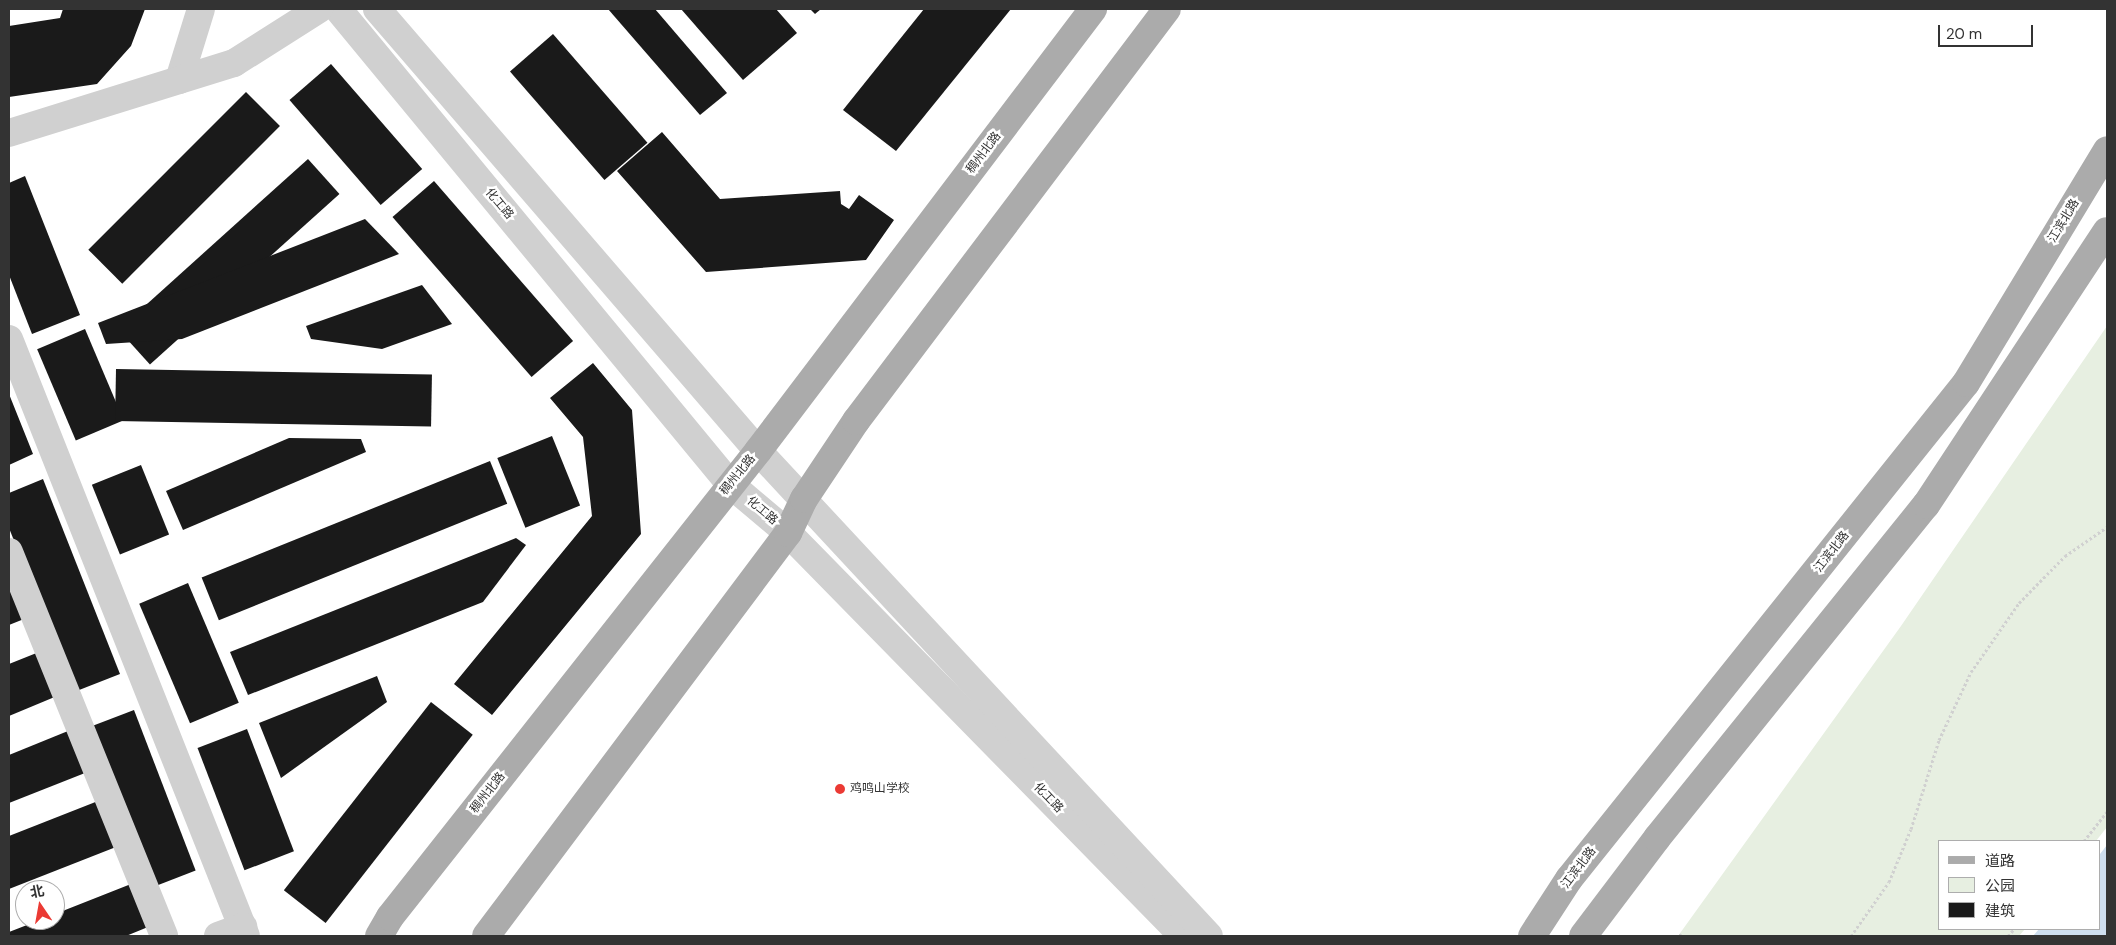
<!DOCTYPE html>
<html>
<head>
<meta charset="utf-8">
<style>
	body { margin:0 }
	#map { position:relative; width:2116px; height:945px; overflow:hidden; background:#fff; font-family:"DM Sans","Noto Sans SC",sans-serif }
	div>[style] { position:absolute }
	.green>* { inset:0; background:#e7efe1 }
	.water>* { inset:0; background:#cedeef }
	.building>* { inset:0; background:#1a1a1a; transform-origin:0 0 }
	.path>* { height:3px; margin-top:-1.5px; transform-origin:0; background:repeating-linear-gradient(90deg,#d0d0d0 0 2.5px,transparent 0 5px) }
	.minor>* { height:28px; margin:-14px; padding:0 14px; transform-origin:14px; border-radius:14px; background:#d0d0d0 }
	.major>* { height:28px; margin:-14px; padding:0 14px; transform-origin:14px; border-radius:14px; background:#ababab }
	.dots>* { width:14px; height:14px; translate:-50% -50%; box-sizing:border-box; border:2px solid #fff; border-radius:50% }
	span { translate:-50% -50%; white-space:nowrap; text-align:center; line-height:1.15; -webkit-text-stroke:5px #fff; paint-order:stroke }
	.street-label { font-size:12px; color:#333 }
	.poi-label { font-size:12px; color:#333 }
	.left { translate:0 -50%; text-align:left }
	.frame { position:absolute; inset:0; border:10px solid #333; pointer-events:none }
	.legend { position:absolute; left:1938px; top:840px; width:162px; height:90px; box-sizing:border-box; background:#fff; border:1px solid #adadad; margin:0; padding:6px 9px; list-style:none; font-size:15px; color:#333 }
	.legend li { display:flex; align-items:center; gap:10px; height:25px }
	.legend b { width:25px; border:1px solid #adadad }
	.north { position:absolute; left:15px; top:880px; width:50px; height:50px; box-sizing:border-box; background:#fff; border:1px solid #adadad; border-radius:50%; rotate:348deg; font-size:14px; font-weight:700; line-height:20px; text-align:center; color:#333 }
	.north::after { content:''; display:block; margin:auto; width:18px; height:22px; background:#eb3a34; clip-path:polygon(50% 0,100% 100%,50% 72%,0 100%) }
	.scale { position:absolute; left:1938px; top:25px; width:95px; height:22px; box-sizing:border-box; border:2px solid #333; border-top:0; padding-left:6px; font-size:15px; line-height:18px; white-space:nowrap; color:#333; -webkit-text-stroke:4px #fff; paint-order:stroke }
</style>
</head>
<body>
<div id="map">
	<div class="green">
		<i style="clip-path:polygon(2107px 326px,2107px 827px,2096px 841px,1940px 841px,1940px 929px,2025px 929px,2019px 936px,1678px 936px,1901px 626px)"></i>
	</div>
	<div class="water">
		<i style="clip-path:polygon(2107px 845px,2107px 936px,2033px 936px,2039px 929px,2100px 929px,2100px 854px)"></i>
	</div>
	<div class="building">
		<i style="clip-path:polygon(63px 9px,145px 9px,131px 46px,97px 84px,9px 97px,9px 26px,60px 18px)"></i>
		<i style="clip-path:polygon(608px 9px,655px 9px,727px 93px,700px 115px)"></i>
		<i style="clip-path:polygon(681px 9px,776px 9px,797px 33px,743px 80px)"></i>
		<i style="clip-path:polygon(810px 9px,821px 9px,815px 14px)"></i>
		<i style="clip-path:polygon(924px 9px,1011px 9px,896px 151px,843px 110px)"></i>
		<i style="left:553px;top:34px;width:144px;height:57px;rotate:49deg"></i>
		<i style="left:331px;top:64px;width:139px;height:55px;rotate:49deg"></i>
		<i style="left:246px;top:92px;width:48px;height:223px;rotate:45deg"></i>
		<i style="clip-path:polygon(662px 132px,720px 199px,840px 191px,841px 204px,849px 209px,859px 195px,894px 220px,866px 260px,706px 272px,617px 171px)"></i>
		<i style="left:308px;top:159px;width:47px;height:255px;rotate:48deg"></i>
		<i style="clip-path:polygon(25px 176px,80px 315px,32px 334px,9px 275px,9px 183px)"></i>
		<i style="left:434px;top:181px;width:212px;height:55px;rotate:49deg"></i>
		<i style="clip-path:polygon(365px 219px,399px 254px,182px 339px,106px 344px,98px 323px)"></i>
		<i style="clip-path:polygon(422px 285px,452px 324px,382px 349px,311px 339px,306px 326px)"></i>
		<i style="left:85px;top:329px;width:99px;height:52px;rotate:67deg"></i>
		<i style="clip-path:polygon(593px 363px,632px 410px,641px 534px,492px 715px,454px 684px,592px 516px,583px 437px,550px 398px)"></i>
		<i style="left:116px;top:369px;width:316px;height:52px;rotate:1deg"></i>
		<i style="clip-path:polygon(9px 394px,33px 454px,9px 465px)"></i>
		<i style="left:552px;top:436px;width:75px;height:59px;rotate:68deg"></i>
		<i style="clip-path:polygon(289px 438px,361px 439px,366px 452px,183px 530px,166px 491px)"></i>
		<i style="left:490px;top:461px;width:46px;height:311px;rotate:68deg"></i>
		<i style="left:141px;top:465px;width:75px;height:53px;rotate:68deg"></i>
		<i style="clip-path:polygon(43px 479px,120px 674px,74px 692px,9px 528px,9px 493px)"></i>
		<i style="clip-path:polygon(516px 538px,526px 545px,483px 602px,248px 695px,230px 652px)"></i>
		<i style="clip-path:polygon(9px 581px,24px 619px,9px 625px)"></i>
		<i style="left:188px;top:583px;width:130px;height:53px;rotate:67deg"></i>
		<i style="clip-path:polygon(39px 652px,57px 696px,9px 716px,9px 664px)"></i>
		<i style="clip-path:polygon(377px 676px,387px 702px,281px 778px,259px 723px)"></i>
		<i style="left:431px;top:702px;width:53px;height:239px;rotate:38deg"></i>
		<i style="left:134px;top:710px;width:172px;height:49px;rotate:69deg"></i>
		<i style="left:247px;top:729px;width:131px;height:53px;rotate:69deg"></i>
		<i style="clip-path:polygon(68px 731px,85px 773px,9px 803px,9px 755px)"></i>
		<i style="clip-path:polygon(98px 801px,116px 847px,9px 889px,9px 836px)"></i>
		<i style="clip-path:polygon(131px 884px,148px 927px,126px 936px,9px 936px,9px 932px,40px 920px,55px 920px,55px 914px)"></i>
	</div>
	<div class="path">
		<i style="left:2084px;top:841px;width:37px;rotate:-52deg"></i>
		<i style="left:1679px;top:934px;width:4px;rotate:34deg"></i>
		<i style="left:1851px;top:936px;width:66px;rotate:-54.9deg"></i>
		<i style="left:1889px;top:882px;width:57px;rotate:-67.5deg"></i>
		<i style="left:1911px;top:829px;width:93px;rotate:-72.5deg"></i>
		<i style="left:1939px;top:740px;width:75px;rotate:-64.8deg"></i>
		<i style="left:1971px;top:672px;width:84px;rotate:-55.2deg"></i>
		<i style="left:2019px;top:603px;width:66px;rotate:-45.6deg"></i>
		<i style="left:2065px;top:556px;width:51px;rotate:-34.6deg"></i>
		<i style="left:2008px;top:936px;width:9px;rotate:-49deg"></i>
	</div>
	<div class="minor">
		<i style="left:338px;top:9px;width:616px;rotate:50.47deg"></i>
		<i style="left:730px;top:484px;width:76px;rotate:40.2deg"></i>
		<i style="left:788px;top:533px;width:564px;rotate:45.57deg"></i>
		<i style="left:377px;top:9px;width:584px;rotate:49.24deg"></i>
		<i style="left:758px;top:451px;width:662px;rotate:47.08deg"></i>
		<i style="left:179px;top:80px;width:74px;rotate:-72.8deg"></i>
		<i style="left:9px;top:133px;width:236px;rotate:-17.3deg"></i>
		<i style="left:234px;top:63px;width:101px;rotate:-32.4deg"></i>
		<i style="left:9px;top:339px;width:642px;rotate:68.35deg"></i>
		<i style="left:9px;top:552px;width:414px;rotate:68deg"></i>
		<i style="left:218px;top:936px;width:27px;rotate:-20deg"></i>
	</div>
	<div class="major">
		<i style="left:379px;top:936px;width:22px;rotate:-60deg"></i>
		<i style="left:390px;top:917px;width:594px;rotate:-51.7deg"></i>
		<i style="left:758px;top:451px;width:555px;rotate:-52.84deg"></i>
		<i style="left:486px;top:936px;width:504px;rotate:-53.15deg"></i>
		<i style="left:788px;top:533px;width:38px;rotate:-65deg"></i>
		<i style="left:804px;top:499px;width:94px;rotate:-56.3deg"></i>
		<i style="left:856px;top:421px;width:516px;rotate:-52.95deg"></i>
		<i style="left:1532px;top:936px;width:68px;rotate:-57deg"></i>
		<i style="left:1569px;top:879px;width:635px;rotate:-51.33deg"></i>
		<i style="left:1966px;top:383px;width:272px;rotate:-58.8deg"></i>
		<i style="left:1583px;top:936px;width:123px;rotate:-52.9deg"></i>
		<i style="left:1657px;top:838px;width:428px;rotate:-51.1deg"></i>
		<i style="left:1926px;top:505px;width:328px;rotate:-56.6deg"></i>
	</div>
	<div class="dots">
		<i style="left:840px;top:789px;background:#eb3a34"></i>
	</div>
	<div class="street-label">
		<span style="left:984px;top:153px;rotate:-53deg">稠州北路</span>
		<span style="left:499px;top:204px;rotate:50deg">化工路</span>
		<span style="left:2064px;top:221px;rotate:-59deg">江滨北路</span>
		<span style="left:738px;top:475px;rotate:-51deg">稠州北路</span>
		<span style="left:762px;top:511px;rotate:40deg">化工路</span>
		<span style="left:1832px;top:552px;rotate:-52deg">江滨北路</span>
		<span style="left:488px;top:793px;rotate:-52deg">稠州北路</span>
		<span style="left:1048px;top:798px;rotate:46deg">化工路</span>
		<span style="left:1579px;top:868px;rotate:-53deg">江滨北路</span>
	</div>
	<div class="poi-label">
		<span class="left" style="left:850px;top:789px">鸡鸣山学校</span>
	</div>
	<div class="frame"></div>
	<ul class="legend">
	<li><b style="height:6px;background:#ababab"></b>道路</li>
	<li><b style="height:14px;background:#e7efe1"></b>公园</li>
	<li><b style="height:14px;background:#1a1a1a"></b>建筑</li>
	</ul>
	<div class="north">北</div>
	<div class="scale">20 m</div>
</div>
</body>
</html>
